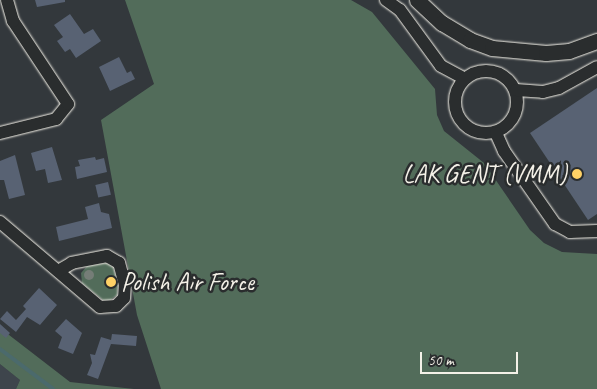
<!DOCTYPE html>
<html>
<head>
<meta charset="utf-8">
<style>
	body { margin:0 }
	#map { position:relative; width:597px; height:389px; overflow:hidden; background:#33383c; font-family:Caveat,sans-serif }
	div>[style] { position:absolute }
	.built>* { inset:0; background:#3e454c }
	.green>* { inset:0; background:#526c5a }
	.stream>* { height:4px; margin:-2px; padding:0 2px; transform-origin:2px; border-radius:2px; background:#4b6a6c }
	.building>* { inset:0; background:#586273; transform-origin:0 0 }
	.roads { filter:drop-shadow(0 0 1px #f4f1e8) drop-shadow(0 0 1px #f4f1e8) }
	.minor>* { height:12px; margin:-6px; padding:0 6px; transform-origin:6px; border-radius:6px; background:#2a2d2e }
	.minor>.ring { margin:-6px; padding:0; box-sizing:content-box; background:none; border:12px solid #2a2d2e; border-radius:50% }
	.tertiary>* { height:15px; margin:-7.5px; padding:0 7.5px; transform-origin:7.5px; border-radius:7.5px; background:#2a2d2e }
	.trees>* { width:10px; height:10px; margin:-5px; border-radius:50%; background:#757d77 }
	.dots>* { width:14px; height:14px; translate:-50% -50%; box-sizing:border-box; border:2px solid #2a2d2e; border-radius:50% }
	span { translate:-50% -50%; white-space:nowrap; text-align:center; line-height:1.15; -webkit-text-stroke:5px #2a2d2e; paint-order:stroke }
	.poi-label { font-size:25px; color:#f4f1e8 }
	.right { translate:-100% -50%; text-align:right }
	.left { translate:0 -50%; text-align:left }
	.scale { position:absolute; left:420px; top:352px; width:98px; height:22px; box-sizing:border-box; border:2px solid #f4f1e8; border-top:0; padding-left:6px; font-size:15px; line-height:18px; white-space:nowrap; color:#f4f1e8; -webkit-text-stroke:4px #2a2d2e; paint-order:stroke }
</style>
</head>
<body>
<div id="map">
	<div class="built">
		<i style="clip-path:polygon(0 364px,20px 380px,16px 389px,0 389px)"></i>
	</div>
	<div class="green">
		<i style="clip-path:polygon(125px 0,351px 0,372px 12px,435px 89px,437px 115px,444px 131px,484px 163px,530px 230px,544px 243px,562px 252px,597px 254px,597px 389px,161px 389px,137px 315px,101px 120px,154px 84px)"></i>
		<i style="clip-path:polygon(106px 263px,113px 267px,118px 285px,117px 295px,109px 301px,103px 300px,82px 283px,81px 273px,87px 266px)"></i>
		<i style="clip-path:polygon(0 328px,70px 382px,134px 389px,16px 389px,20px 380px,0 364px)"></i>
	</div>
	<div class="stream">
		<i style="left:0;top:349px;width:66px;rotate:37deg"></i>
	</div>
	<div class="building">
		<i style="clip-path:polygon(35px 0,65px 0,65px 2px,37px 7px)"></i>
		<i style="clip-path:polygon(70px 14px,84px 34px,93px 29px,101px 41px,76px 58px,70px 49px,65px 52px,57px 41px,63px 37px,54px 25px)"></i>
		<i style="clip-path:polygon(119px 57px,127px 73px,131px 71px,135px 79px,110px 91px,99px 67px)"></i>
		<i style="clip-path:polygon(597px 88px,597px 214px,588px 220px,530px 133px)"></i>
		<i style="clip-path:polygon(52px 147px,62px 180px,48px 183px,45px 169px,36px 171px,31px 153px)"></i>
		<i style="clip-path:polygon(15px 155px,25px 195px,9px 199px,4px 180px,0 180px,0 161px)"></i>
		<i style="clip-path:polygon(95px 157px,96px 160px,104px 158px,107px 172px,77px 179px,75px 167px,80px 166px,78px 160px)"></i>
		<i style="left:108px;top:182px;width:13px;height:13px;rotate:77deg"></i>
		<i style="clip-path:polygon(99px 203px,101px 212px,109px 214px,112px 228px,59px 241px,56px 227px,88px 219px,85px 207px)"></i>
		<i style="clip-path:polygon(39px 288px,57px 305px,40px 325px,27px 317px,16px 332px,0 319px,7px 311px,16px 320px,26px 309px,23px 306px)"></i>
		<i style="clip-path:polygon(66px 319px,82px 333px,73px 354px,58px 348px,62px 337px,55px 331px)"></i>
		<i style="clip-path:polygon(0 324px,10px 333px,6px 338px,0 333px)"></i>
		<i style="clip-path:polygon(112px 334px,137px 336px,136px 346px,111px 344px,98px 379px,87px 375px,92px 363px,90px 354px,95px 355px,101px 337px,111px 340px)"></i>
	</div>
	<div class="roads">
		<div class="minor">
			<i style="left:386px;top:0;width:17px;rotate:36deg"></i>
			<i style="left:400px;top:10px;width:69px;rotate:53.8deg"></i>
			<i style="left:441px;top:66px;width:27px;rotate:28deg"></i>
			<i class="ring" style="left:455px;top:71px;width:50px;height:50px"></i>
			<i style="left:516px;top:90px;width:27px;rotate:4deg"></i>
			<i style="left:543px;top:92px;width:16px;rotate:-14deg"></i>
			<i style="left:559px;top:88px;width:43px;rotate:-28.9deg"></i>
			<i style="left:0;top:133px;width:58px;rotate:-14deg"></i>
			<i style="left:56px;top:119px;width:19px;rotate:-51deg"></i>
			<i style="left:68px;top:104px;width:100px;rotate:-123.5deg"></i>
			<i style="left:13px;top:21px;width:22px;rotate:-106deg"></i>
			<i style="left:496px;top:133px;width:20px;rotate:66deg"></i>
			<i style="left:504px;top:151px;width:89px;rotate:55.1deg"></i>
			<i style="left:555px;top:224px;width:17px;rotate:28deg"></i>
			<i style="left:570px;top:232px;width:27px;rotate:-2deg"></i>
			<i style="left:0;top:222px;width:131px;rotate:40.4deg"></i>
			<i style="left:100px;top:307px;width:16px;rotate:-4deg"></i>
			<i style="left:116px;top:306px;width:11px;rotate:-45deg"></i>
			<i style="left:124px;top:298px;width:13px;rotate:-86deg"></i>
			<i style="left:125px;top:285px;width:23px;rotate:-105deg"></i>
			<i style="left:119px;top:263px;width:14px;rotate:-150deg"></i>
			<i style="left:107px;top:256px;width:36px;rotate:169deg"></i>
			<i style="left:72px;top:263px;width:16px;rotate:150deg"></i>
		</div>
		<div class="tertiary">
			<i style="left:417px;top:0;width:34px;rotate:43deg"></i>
			<i style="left:442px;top:23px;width:33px;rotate:31deg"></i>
			<i style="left:470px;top:40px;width:23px;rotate:20deg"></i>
			<i style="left:492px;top:48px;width:54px;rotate:5.3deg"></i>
			<i style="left:546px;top:53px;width:23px;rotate:-5deg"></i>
			<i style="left:569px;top:51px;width:30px;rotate:-20deg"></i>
		</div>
	</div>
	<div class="trees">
		<i style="left:89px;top:275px"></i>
	</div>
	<div class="dots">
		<i style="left:577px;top:174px;background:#ffd166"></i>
		<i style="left:111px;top:282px;background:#ffd166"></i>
	</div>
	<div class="poi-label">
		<span class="right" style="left:567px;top:174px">LAK GENT (VMM)</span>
		<span class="left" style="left:121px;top:282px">Polish Air Force</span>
	</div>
	<div class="scale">50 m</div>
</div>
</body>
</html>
